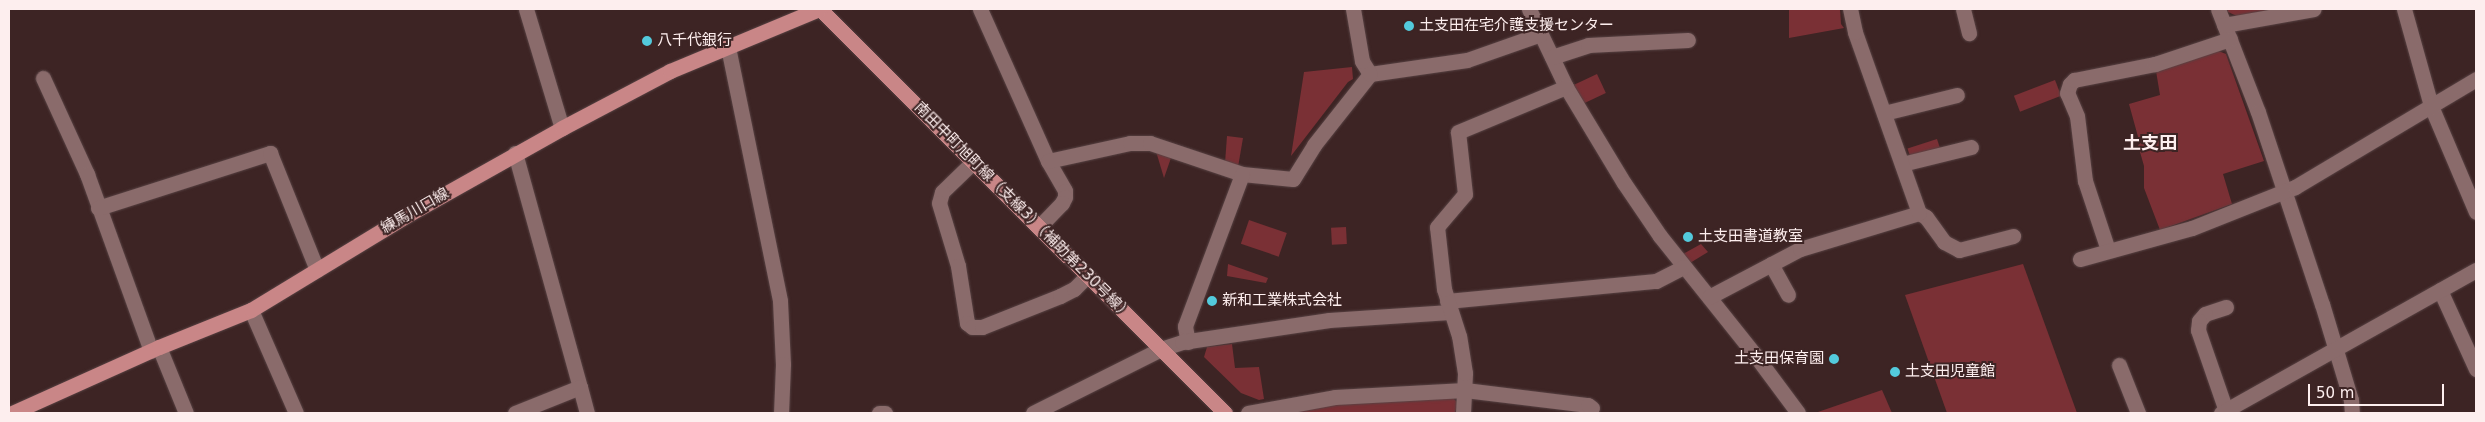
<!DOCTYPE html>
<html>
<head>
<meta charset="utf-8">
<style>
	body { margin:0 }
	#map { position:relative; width:2485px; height:422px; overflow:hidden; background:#3d2424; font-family:"DejaVu Sans","Noto Sans JP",sans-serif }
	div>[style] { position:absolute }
	.green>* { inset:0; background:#7a3035; transform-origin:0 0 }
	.roads { filter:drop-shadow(0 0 1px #574243) drop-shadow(0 0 1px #574243) }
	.minor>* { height:15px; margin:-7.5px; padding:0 7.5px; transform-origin:7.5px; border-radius:7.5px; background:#8a6b6b }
	.major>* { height:15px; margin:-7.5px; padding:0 7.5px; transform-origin:7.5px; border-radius:7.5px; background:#c98687 }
	.dots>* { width:14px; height:14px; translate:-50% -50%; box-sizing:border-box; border:2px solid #3d2424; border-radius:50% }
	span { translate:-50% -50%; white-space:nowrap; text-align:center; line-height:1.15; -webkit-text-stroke:4px #3d2424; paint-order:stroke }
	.poi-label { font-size:15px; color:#fdeeee }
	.left { translate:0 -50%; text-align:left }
	.right { translate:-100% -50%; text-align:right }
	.street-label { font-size:15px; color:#fdeeee }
	.quarter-label { font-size:18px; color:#fdeeee; font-weight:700 }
	.frame { position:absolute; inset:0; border:10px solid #fdeeee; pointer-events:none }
	.scale { position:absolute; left:2308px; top:384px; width:136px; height:22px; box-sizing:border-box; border:2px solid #fdeeee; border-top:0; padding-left:6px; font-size:15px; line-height:18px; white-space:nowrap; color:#fdeeee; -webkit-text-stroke:4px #3d2424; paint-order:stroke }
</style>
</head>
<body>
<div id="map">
	<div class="green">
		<i style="clip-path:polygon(1789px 9px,1840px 9px,1841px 24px,1844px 28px,1789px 38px)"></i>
		<i style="clip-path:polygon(2227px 9px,2274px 9px,2237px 16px,2228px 12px)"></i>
		<i style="clip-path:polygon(2216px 50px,2226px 54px,2264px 161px,2223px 174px,2232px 204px,2160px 230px,2144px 188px,2144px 166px,2138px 145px,2140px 144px,2129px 104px,2160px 95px,2156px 71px)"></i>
		<i style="clip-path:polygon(1352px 67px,1353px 79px,1348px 82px,1291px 156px,1304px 72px)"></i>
		<i style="left:1597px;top:74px;width:21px;height:27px;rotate:65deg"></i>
		<i style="left:2055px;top:80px;width:17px;height:44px;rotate:69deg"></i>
		<i style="clip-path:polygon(1227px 136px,1243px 138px,1238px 167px,1225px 163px)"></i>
		<i style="left:1937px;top:139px;width:13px;height:31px;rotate:72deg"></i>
		<i style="clip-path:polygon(1155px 148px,1172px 155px,1164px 178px)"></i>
		<i style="left:1249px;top:220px;width:40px;height:25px;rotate:19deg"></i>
		<i style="left:1346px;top:227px;width:17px;height:15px;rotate:87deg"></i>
		<i style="clip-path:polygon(1701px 244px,1708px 252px,1690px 263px,1683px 254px)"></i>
		<i style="clip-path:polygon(1228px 264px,1268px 278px,1266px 283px,1227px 276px)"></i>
		<i style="clip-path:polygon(2023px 264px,2077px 413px,1947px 413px,1905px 295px)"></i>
		<i style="clip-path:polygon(1232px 344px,1235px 368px,1259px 367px,1264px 399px,1259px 400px,1241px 393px,1204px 357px,1207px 347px)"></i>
		<i style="clip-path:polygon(1882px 390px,1892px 413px,1815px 413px)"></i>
		<i style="clip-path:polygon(1451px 396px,1458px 403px,1455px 413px,1275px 413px,1335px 402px)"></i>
	</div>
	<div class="roads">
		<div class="minor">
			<i style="left:526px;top:9px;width:124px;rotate:73.2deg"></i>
			<i style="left:980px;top:9px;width:167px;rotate:65.9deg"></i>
			<i style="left:1048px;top:161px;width:34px;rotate:60deg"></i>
			<i style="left:1065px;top:191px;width:6px;rotate:90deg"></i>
			<i style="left:1065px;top:197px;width:7px;rotate:117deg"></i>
			<i style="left:1062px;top:203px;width:33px;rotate:134deg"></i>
			<i style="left:1529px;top:9px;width:86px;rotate:64.6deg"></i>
			<i style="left:1566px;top:87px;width:112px;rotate:58.9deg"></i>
			<i style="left:1624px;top:183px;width:64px;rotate:55.8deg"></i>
			<i style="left:1660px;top:236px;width:152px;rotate:51.4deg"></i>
			<i style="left:1755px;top:355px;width:72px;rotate:53.4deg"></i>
			<i style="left:1963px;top:9px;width:25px;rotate:76deg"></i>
			<i style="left:2218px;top:9px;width:110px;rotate:68.8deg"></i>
			<i style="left:2258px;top:112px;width:202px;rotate:71.6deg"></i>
			<i style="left:2322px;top:304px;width:100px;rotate:73.2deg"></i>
			<i style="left:2351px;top:400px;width:13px;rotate:86deg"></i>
			<i style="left:2404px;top:9px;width:101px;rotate:74.4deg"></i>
			<i style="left:2431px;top:106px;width:115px;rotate:67deg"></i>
			<i style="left:2224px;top:25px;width:91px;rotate:-10.1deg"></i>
			<i style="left:728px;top:47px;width:259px;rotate:78.4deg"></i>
			<i style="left:780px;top:301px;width:63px;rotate:87.3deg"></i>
			<i style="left:783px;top:364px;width:49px;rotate:92.3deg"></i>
			<i style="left:1552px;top:57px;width:38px;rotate:-18deg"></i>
			<i style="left:1588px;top:45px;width:100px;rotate:-2.9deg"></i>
			<i style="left:1370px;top:74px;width:98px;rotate:-8.2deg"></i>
			<i style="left:1467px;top:60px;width:78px;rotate:-19.4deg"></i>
			<i style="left:43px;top:78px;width:106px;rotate:65.4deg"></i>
			<i style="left:87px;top:174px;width:188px;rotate:70.1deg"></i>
			<i style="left:1884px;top:113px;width:75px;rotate:-13.9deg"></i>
			<i style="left:515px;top:153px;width:243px;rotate:74.5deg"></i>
			<i style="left:1048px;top:161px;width:84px;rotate:-12.4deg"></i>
			<i style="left:1130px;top:143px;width:20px"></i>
			<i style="left:1150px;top:143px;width:97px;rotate:18.6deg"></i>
			<i style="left:1242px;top:174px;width:51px;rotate:5.6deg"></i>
			<i style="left:1293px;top:179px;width:40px;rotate:-58deg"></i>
			<i style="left:1314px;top:145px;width:90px;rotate:-51.7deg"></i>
			<i style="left:1370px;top:74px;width:15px;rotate:-122deg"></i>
			<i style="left:1362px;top:61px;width:53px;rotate:-99.8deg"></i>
			<i style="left:973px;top:162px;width:43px;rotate:135.9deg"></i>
			<i style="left:942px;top:192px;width:11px;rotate:105deg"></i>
			<i style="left:939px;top:203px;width:66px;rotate:73.2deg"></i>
			<i style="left:958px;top:266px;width:58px;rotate:81deg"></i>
			<i style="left:967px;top:323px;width:6px;rotate:39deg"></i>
			<i style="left:972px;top:327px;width:10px"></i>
			<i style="left:982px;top:327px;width:84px;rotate:-21.7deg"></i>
			<i style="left:1060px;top:296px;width:16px;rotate:-27deg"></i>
			<i style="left:1074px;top:289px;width:18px;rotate:-45deg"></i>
			<i style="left:1902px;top:164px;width:71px;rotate:-13.8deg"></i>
			<i style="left:98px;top:208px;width:181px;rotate:-17.7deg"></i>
			<i style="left:270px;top:153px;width:126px;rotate:68.1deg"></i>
			<i style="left:1919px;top:213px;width:8px;rotate:30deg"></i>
			<i style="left:1926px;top:217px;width:31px;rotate:54deg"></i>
			<i style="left:1944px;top:242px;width:17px;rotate:28deg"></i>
			<i style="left:1959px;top:250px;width:56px;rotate:-14.5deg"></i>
			<i style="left:2108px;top:250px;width:73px;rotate:-108.4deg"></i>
			<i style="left:2085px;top:181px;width:65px;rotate:-97deg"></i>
			<i style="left:2077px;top:116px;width:25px;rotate:-113deg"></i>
			<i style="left:2067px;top:93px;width:9px;rotate:-72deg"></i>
			<i style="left:2070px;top:84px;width:6px;rotate:-45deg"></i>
			<i style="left:2074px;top:80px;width:83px;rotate:-11.2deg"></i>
			<i style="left:2155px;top:64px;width:79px;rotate:-18.4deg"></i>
			<i style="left:2080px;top:259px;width:116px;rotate:-15.5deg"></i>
			<i style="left:2192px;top:228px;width:111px;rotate:-21.7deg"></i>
			<i style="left:2295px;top:187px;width:211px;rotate:-30.8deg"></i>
			<i style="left:1771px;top:264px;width:35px;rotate:61deg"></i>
			<i style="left:2440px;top:290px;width:87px;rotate:65.5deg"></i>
			<i style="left:1709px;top:297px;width:103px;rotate:-27.8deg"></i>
			<i style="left:1800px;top:249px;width:124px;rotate:-16.8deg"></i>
			<i style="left:1919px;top:213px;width:192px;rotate:-109.5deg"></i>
			<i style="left:1855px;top:32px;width:24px;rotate:-102deg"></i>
			<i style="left:1447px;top:301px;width:210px;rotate:-5.5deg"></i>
			<i style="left:1656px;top:281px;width:31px;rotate:-27deg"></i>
			<i style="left:2226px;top:307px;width:22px;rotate:162deg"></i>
			<i style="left:2205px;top:314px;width:9px;rotate:131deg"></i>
			<i style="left:2199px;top:321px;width:9px;rotate:96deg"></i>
			<i style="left:2198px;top:330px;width:86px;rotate:70.9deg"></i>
			<i style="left:251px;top:310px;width:112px;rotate:66.4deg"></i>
			<i style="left:1188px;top:342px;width:16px;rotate:-101deg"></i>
			<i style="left:1185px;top:326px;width:162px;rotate:-69.4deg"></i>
			<i style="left:159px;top:347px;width:71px;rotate:67.8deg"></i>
			<i style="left:2119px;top:365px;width:52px;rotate:68.4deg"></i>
			<i style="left:515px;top:413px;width:70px;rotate:-21.8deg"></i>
			<i style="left:580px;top:387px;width:27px;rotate:75deg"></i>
			<i style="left:879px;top:413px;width:6px"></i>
			<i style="left:1033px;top:413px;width:143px;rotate:-26.6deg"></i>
			<i style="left:1161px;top:349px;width:22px;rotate:-18deg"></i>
			<i style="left:1182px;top:342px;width:149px;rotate:-8.5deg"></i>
			<i style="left:1329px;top:320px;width:121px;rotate:-3.8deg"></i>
			<i style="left:1248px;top:413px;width:88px;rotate:-10.4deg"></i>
			<i style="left:1335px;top:397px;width:130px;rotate:-3.1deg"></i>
			<i style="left:1465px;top:390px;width:124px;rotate:7deg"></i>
			<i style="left:1588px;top:405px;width:5px;rotate:37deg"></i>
			<i style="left:1463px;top:413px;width:40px;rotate:-87.1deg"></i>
			<i style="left:1465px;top:373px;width:37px;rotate:-99deg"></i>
			<i style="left:1459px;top:336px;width:49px;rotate:-107.7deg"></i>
			<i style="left:1444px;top:289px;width:62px;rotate:-96.4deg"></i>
			<i style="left:1437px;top:227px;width:43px;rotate:-49.7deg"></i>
			<i style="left:1465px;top:194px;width:62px;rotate:-96.4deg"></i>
			<i style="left:1458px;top:132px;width:117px;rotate:-22.6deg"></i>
			<i style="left:2221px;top:413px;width:292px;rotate:-29.3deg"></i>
		</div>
		<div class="major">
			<i style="left:820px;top:9px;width:572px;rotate:44.93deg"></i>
			<i style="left:12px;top:413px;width:161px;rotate:-24.2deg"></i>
			<i style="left:159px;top:347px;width:99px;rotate:-21.9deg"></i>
			<i style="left:251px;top:310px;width:185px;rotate:-31.3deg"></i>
			<i style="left:409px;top:214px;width:176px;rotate:-29.3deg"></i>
			<i style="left:562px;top:128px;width:122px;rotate:-27.8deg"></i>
			<i style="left:670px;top:71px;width:161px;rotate:-22.6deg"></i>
		</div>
	</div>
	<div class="dots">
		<i style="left:1409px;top:26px;background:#53cadc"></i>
		<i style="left:647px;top:41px;background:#53cadc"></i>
		<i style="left:1688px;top:237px;background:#53cadc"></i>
		<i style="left:1212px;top:301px;background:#53cadc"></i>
		<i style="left:1834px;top:359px;background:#53cadc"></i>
		<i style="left:1895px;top:372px;background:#53cadc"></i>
	</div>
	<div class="poi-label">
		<span class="left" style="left:1419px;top:26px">土支田在宅介護支援センター</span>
		<span class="left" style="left:657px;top:41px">八千代銀行</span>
		<span class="left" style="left:1698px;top:237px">土支田書道教室</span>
		<span class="left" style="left:1222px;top:301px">新和工業株式会社</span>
		<span class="right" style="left:1824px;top:359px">土支田保育園</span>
		<span class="left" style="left:1905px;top:372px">土支田児童館</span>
	</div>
	<div class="street-label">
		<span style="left:415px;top:211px;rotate:-30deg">練馬川口線</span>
		<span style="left:1023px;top:211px;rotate:45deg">南田中町旭町線（支線3）（補助第230号線）</span>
	</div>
	<div class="quarter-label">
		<span style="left:2150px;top:143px">土支田</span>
	</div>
	<div class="frame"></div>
	<div class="scale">50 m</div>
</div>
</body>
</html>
